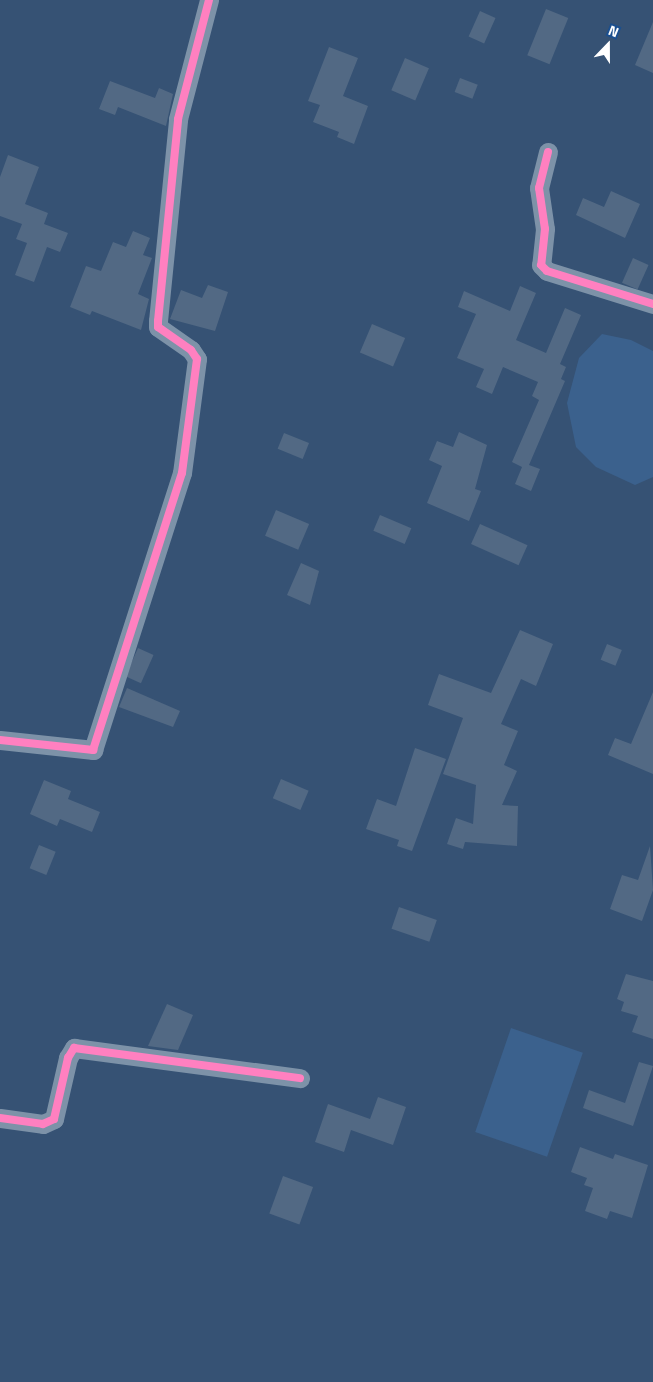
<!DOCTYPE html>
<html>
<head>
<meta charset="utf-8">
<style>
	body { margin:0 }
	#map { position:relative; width:653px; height:1382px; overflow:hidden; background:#365274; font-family:"Titillium Web",sans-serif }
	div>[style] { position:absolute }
	.water>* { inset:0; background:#3b618d; transform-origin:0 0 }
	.building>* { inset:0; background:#526984; transform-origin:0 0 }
	.street>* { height:19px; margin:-9.5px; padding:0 9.5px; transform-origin:9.5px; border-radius:9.5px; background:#7d92a8 }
	.cycleway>* { height:8px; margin:-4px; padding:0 4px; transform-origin:4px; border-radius:4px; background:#ff80c0 }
	span { translate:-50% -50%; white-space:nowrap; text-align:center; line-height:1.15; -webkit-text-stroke:4.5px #1b4f8f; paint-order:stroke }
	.north { position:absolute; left:583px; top:20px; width:50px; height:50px; -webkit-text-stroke:4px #1b4f8f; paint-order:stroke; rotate:22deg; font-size:14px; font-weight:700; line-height:20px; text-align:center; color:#fff }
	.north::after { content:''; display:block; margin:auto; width:18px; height:22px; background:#fff; clip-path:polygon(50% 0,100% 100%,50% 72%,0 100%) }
</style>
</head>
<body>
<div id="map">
	<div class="water">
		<i style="clip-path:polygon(602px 334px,631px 340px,653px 351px,653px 477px,635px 485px,596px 467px,576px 447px,567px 403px,579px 358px)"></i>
		<i style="left:511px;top:1028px;width:76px;height:110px;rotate:19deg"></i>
	</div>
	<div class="building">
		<i style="left:546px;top:9px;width:24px;height:50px;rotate:22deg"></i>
		<i style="left:480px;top:11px;width:17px;height:28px;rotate:24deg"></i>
		<i style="clip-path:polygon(653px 22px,653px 73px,635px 65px)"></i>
		<i style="clip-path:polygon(329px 47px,358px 58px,343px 96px,368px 106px,354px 144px,337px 137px,339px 132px,313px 122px,320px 105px,308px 101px)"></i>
		<i style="left:405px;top:58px;width:26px;height:35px;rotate:23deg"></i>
		<i style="left:460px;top:78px;width:19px;height:15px;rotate:21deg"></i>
		<i style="clip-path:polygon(110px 81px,155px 98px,159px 88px,173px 94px,166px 126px,118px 107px,115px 115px,99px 109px)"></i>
		<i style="clip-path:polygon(8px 155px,39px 167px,25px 204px,48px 213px,44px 224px,68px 233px,60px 252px,47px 247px,34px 282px,15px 275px,27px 243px,16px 239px,22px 224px,0 216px,0 177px)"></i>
		<i style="clip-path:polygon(611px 191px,640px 204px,625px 238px,576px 215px,583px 198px,604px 207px)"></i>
		<i style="clip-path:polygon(133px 231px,150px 238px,143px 255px,152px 258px,138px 294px,149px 299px,141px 330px,92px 311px,90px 315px,70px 307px,86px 266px,101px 271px,113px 242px,126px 247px)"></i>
		<i style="left:633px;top:258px;width:17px;height:27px;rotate:24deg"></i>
		<i style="clip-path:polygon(208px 285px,228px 292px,215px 331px,170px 319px,181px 290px,202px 298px)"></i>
		<i style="clip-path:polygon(520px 286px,536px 293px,516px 340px,546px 353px,565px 308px,581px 315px,560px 364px,566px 367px,561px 379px,565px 381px,529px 465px,540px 469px,531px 491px,515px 484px,522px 467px,512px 462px,539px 400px,532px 396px,538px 382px,503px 367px,492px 394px,476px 387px,484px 369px,457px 358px,476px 314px,458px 307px,464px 291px,510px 311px)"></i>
		<i style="left:372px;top:324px;width:36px;height:31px;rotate:23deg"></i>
		<i style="clip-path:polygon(459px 432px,487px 445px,475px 489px,481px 491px,469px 521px,427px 503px,442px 466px,429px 460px,437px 441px,453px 447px)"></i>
		<i style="left:284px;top:433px;width:27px;height:17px;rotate:22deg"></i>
		<i style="left:276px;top:510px;width:36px;height:28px;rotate:23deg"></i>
		<i style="left:380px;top:515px;width:34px;height:17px;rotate:23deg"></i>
		<i style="left:480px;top:524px;width:52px;height:22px;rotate:24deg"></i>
		<i style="clip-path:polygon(301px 563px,319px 571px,310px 605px,287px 595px)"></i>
		<i style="clip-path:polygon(520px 630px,553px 644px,536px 686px,521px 679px,501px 724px,518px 731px,504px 765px,517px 771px,502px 805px,518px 806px,517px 846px,465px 842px,463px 849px,447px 844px,456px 818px,473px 824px,476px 785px,443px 774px,463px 718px,428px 705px,439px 674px,491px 693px)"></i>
		<i style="left:607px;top:644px;width:16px;height:17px;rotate:22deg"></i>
		<i style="left:138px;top:648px;width:17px;height:31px;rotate:24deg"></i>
		<i style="clip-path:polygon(127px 688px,180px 711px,173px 727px,119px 707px)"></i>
		<i style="clip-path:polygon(653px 692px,653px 774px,608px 755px,615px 738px,631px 744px)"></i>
		<i style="clip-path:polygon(415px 748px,446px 759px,412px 851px,397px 846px,399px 840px,366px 829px,377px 799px,396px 806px)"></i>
		<i style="left:281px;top:779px;width:30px;height:21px;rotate:23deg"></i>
		<i style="clip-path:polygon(44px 780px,71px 791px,68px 799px,100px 812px,92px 832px,60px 819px,57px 826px,30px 814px)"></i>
		<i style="left:39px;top:845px;width:18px;height:25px;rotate:22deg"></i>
		<i style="clip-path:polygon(650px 846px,653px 890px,642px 921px,610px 909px,622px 875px,638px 880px)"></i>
		<i style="left:399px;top:907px;width:40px;height:23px;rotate:19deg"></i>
		<i style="clip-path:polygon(626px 974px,653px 981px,653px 1039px,632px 1032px,638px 1016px,621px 1011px,624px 1002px,617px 999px)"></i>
		<i style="clip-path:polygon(167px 1004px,193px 1015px,178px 1050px,148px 1046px)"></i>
		<i style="clip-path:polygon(639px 1062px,653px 1066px,633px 1126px,583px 1108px,589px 1090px,625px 1103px)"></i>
		<i style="clip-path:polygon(378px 1097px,406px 1107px,393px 1145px,351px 1130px,344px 1152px,315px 1142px,328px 1104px,370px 1119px)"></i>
		<i style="clip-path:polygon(580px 1147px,613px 1159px,615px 1154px,648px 1165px,632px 1218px,610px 1211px,607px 1219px,585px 1211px,593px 1188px,584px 1185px,587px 1178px,571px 1172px)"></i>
		<i style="left:283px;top:1176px;width:32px;height:40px;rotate:20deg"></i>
	</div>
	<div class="street">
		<i style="left:548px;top:152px;width:37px;rotate:104deg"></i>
		<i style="left:539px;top:188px;width:41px;rotate:81.7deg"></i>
		<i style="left:545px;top:229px;width:36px;rotate:96deg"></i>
		<i style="left:541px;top:265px;width:8px;rotate:45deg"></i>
		<i style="left:547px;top:271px;width:111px;rotate:17.3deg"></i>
		<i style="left:0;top:740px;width:94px;rotate:6.1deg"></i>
		<i style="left:93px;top:750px;width:291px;rotate:-72.2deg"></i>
		<i style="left:182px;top:473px;width:115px;rotate:-82.5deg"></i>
		<i style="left:197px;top:359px;width:11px;rotate:-124deg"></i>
		<i style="left:191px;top:350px;width:40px;rotate:-145.1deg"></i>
		<i style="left:158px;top:327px;width:6px;rotate:-90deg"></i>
		<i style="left:158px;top:321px;width:203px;rotate:-84.3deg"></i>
		<i style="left:178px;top:119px;width:123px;rotate:-75.4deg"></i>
		<i style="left:0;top:1118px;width:43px;rotate:7.9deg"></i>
		<i style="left:43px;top:1124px;width:12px;rotate:-24deg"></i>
		<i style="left:54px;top:1119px;width:63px;rotate:-77.1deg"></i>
		<i style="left:68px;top:1058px;width:12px;rotate:-59deg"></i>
		<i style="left:74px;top:1048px;width:228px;rotate:7.6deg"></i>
	</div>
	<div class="cycleway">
		<i style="left:548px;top:152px;width:37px;rotate:104deg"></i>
		<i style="left:539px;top:188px;width:41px;rotate:81.7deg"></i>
		<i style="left:545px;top:229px;width:36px;rotate:96deg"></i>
		<i style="left:541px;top:265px;width:8px;rotate:45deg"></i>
		<i style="left:547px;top:271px;width:111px;rotate:17.3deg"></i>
		<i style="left:0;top:740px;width:94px;rotate:6.1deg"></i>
		<i style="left:93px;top:750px;width:291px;rotate:-72.2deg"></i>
		<i style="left:182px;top:473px;width:115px;rotate:-82.5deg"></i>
		<i style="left:197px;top:359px;width:11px;rotate:-124deg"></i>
		<i style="left:191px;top:350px;width:40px;rotate:-145.1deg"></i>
		<i style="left:158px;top:327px;width:6px;rotate:-90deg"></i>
		<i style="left:158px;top:321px;width:203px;rotate:-84.3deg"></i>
		<i style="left:178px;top:119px;width:123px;rotate:-75.4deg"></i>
		<i style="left:0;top:1118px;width:43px;rotate:7.9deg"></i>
		<i style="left:43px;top:1124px;width:12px;rotate:-24deg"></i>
		<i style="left:54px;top:1119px;width:63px;rotate:-77.1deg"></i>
		<i style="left:68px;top:1058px;width:12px;rotate:-59deg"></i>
		<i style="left:74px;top:1048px;width:228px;rotate:7.6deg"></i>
	</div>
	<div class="north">N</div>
</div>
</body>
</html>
